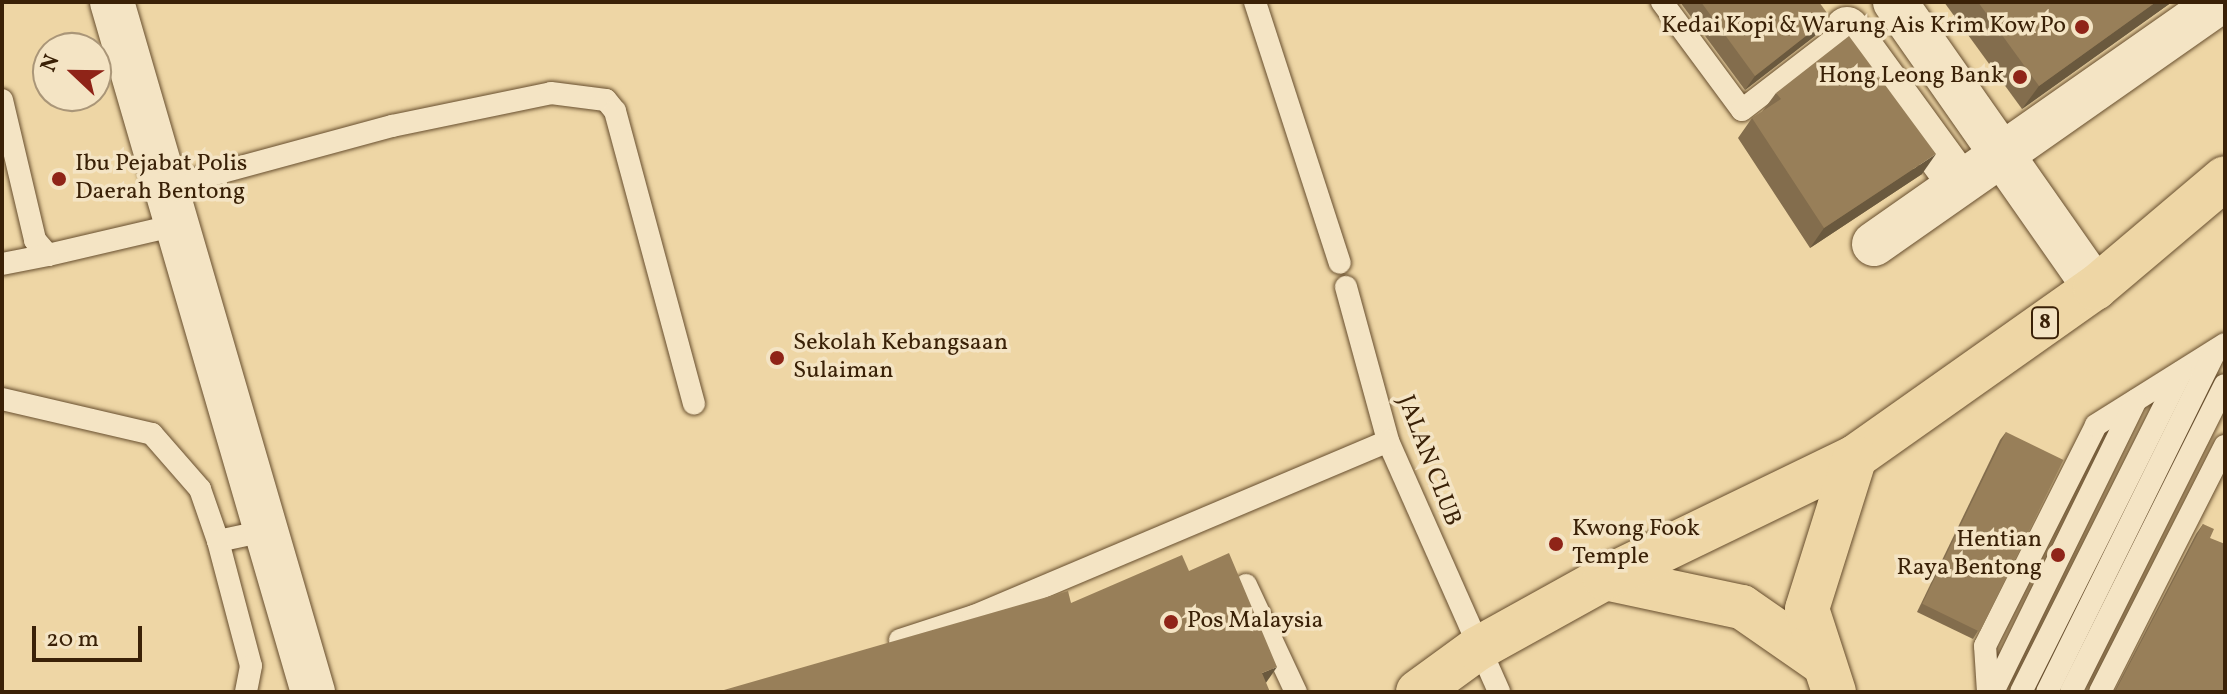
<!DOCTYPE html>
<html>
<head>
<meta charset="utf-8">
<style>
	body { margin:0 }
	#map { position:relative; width:2227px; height:694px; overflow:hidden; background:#eed6a5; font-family:Vollkorn,serif }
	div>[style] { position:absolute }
	.roads { filter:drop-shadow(0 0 2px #674e2e) drop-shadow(0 0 2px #674e2e) }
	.lane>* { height:22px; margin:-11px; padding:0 11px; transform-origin:11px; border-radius:11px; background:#f4e4c4 }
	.street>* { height:44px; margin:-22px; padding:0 22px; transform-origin:22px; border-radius:22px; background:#f4e4c4 }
	.primary>* { height:44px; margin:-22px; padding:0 22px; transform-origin:22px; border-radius:22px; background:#eed6a5 }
	.wall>* { inset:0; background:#836d4d }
	.shaded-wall>* { inset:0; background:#6a593e }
	.building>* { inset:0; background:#987f59; transform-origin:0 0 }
	.dots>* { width:22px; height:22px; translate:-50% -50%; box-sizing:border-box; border:4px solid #f4e4c4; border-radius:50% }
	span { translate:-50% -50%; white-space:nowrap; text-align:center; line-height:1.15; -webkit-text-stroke:7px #f4e4c4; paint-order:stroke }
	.shield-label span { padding:2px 6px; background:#f4e4c4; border:2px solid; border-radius:6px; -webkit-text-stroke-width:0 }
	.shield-label { font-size:22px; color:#3a2107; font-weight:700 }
	.poi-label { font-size:24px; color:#3a2107 }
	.right { translate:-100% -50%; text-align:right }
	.left { translate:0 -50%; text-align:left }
	.street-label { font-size:24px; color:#3a2107 }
	.frame { position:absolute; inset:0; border:4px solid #3a2107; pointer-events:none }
	.north { position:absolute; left:32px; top:32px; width:80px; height:80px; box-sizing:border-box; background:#f4e4c4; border:2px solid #aa9678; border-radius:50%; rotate:292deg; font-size:22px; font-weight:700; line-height:32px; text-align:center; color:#3a2107 }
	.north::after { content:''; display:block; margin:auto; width:28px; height:36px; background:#8f2418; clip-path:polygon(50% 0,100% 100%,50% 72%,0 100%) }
	.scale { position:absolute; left:32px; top:626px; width:110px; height:36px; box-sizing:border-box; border:4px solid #3a2107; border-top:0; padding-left:10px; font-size:24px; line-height:28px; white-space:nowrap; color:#3a2107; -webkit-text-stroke:6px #f4e4c4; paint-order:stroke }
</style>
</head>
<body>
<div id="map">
	<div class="roads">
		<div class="lane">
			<i style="left:1255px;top:2px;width:274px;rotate:72deg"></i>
			<i style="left:1662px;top:2px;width:134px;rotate:53.5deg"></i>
			<i style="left:1742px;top:110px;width:133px;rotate:-37.6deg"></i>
			<i style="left:2px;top:100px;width:144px;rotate:76.7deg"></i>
			<i style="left:35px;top:240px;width:20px;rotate:49deg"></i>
			<i style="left:48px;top:255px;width:132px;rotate:-13.1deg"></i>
			<i style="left:167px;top:187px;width:233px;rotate:-15.2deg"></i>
			<i style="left:392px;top:126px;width:162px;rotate:-11.7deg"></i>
			<i style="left:551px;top:93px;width:55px;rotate:7.3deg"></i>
			<i style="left:606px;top:100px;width:14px;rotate:51deg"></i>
			<i style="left:615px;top:111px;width:303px;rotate:74.9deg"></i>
			<i style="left:2px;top:264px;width:47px;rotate:-11.1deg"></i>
			<i style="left:1346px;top:287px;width:160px;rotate:74.7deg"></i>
			<i style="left:1388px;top:441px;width:274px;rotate:66.1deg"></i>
			<i style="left:2px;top:399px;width:154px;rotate:13.1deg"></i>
			<i style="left:152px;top:434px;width:73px;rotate:48.9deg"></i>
			<i style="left:200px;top:489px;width:55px;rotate:70.9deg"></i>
			<i style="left:218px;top:541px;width:48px;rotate:-12deg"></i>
			<i style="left:218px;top:541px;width:129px;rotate:75.2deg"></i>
			<i style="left:251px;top:666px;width:26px;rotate:101deg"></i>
			<i style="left:1246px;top:585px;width:118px;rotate:65deg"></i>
			<i style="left:900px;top:640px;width:78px;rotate:-18deg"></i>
			<i style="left:974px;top:616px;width:449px;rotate:-22.9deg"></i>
			<i style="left:1988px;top:692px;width:46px;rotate:-93.7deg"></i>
			<i style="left:1985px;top:646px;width:247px;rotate:-63.3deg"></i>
			<i style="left:2096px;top:425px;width:152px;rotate:-32.1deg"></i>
			<i style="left:1993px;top:692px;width:325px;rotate:-63.9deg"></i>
			<i style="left:2021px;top:692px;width:358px;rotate:-63.4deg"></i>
			<i style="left:2047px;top:692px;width:381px;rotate:-63.7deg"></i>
			<i style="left:2071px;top:692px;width:343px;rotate:-63.4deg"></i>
			<i style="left:2100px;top:692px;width:276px;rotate:-63.1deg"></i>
		</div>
		<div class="street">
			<i style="left:112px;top:2px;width:719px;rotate:73.76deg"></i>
			<i style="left:1895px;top:2px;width:349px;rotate:55deg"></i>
			<i style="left:1847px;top:29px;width:188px;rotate:53.9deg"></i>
			<i style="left:1874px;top:244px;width:421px;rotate:-35deg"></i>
		</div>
		<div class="primary">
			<i style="left:1605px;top:578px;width:140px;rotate:12deg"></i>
			<i style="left:1742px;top:607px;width:96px;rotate:34.8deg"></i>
			<i style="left:1418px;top:692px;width:73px;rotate:-36.1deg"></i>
			<i style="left:1477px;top:649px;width:146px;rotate:-29deg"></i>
			<i style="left:1605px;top:578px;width:278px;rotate:-25.8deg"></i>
			<i style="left:1855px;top:457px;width:294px;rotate:-35.2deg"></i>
			<i style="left:2095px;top:288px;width:170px;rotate:-40.2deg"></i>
			<i style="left:1834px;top:692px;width:87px;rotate:-108deg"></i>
			<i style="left:1807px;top:609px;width:159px;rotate:-72.5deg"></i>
		</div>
	</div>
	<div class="wall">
		<i style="clip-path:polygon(1680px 2px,1819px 2px,1820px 32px,1745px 90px)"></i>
		<i style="clip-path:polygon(1944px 2px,2172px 2px,2022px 109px)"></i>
		<i style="clip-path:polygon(1776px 93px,1922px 174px,1810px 248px,1738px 138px,1752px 118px,1762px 112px)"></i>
		<i style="clip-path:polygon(2006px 432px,1978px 631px,1973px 639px,1917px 612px,2000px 440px)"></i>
		<i style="clip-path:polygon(2203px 524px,2210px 538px,2222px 692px,2114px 692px,2196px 534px)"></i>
	</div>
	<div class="shaded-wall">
		<i style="clip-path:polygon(2156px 2px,2172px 2px,2022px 109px,2039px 86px)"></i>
		<i style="clip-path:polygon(1830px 17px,1820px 32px,1745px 90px,1755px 76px)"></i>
		<i style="clip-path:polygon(1936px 154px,1922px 174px,1810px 248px,1824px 228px)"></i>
		<i style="clip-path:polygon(1277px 667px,1261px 690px,1262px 673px)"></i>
	</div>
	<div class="building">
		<i style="clip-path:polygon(1701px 2px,1819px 2px,1830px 17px,1755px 76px)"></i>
		<i style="clip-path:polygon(1978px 2px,2156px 2px,2039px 86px)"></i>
		<i style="clip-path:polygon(1849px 36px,1936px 154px,1824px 228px,1752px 118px,1781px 99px,1776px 93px)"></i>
		<i style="left:2006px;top:432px;width:64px;height:191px;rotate:26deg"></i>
		<i style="clip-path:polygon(2203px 524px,2214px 529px,2210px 538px,2225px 544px,2225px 687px,2222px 692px,2115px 692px)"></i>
		<i style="clip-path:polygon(1229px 553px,1277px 667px,1262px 673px,1270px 692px,717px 692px,1068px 591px,1071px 603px,1182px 555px,1189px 571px)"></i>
	</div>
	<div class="dots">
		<i style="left:2082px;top:27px;background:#8f2418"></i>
		<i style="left:2020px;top:77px;background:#8f2418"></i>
		<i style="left:59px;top:179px;background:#8f2418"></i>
		<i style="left:777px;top:358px;background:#8f2418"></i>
		<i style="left:1556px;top:544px;background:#8f2418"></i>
		<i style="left:2058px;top:555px;background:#8f2418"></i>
		<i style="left:1171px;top:622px;background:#8f2418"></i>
	</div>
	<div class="shield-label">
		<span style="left:2045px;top:323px">8</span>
	</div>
	<div class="poi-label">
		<span class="right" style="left:2066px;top:27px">Kedai Kopi &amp; Warung Ais Krim Kow Po</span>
		<span class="right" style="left:2004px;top:77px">Hong Leong Bank</span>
		<span class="left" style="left:75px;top:179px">Ibu Pejabat Polis<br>Daerah Bentong</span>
		<span class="left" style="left:793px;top:358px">Sekolah Kebangsaan<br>Sulaiman</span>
		<span class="left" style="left:1572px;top:544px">Kwong Fook<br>Temple</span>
		<span class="right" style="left:2042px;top:555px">Hentian<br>Raya Bentong</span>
		<span class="left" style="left:1187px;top:622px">Pos Malaysia</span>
	</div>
	<div class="street-label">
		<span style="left:1428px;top:461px;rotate:69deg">JALAN CLUB</span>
	</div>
	<div class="frame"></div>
	<div class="north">N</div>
	<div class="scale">20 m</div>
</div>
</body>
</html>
